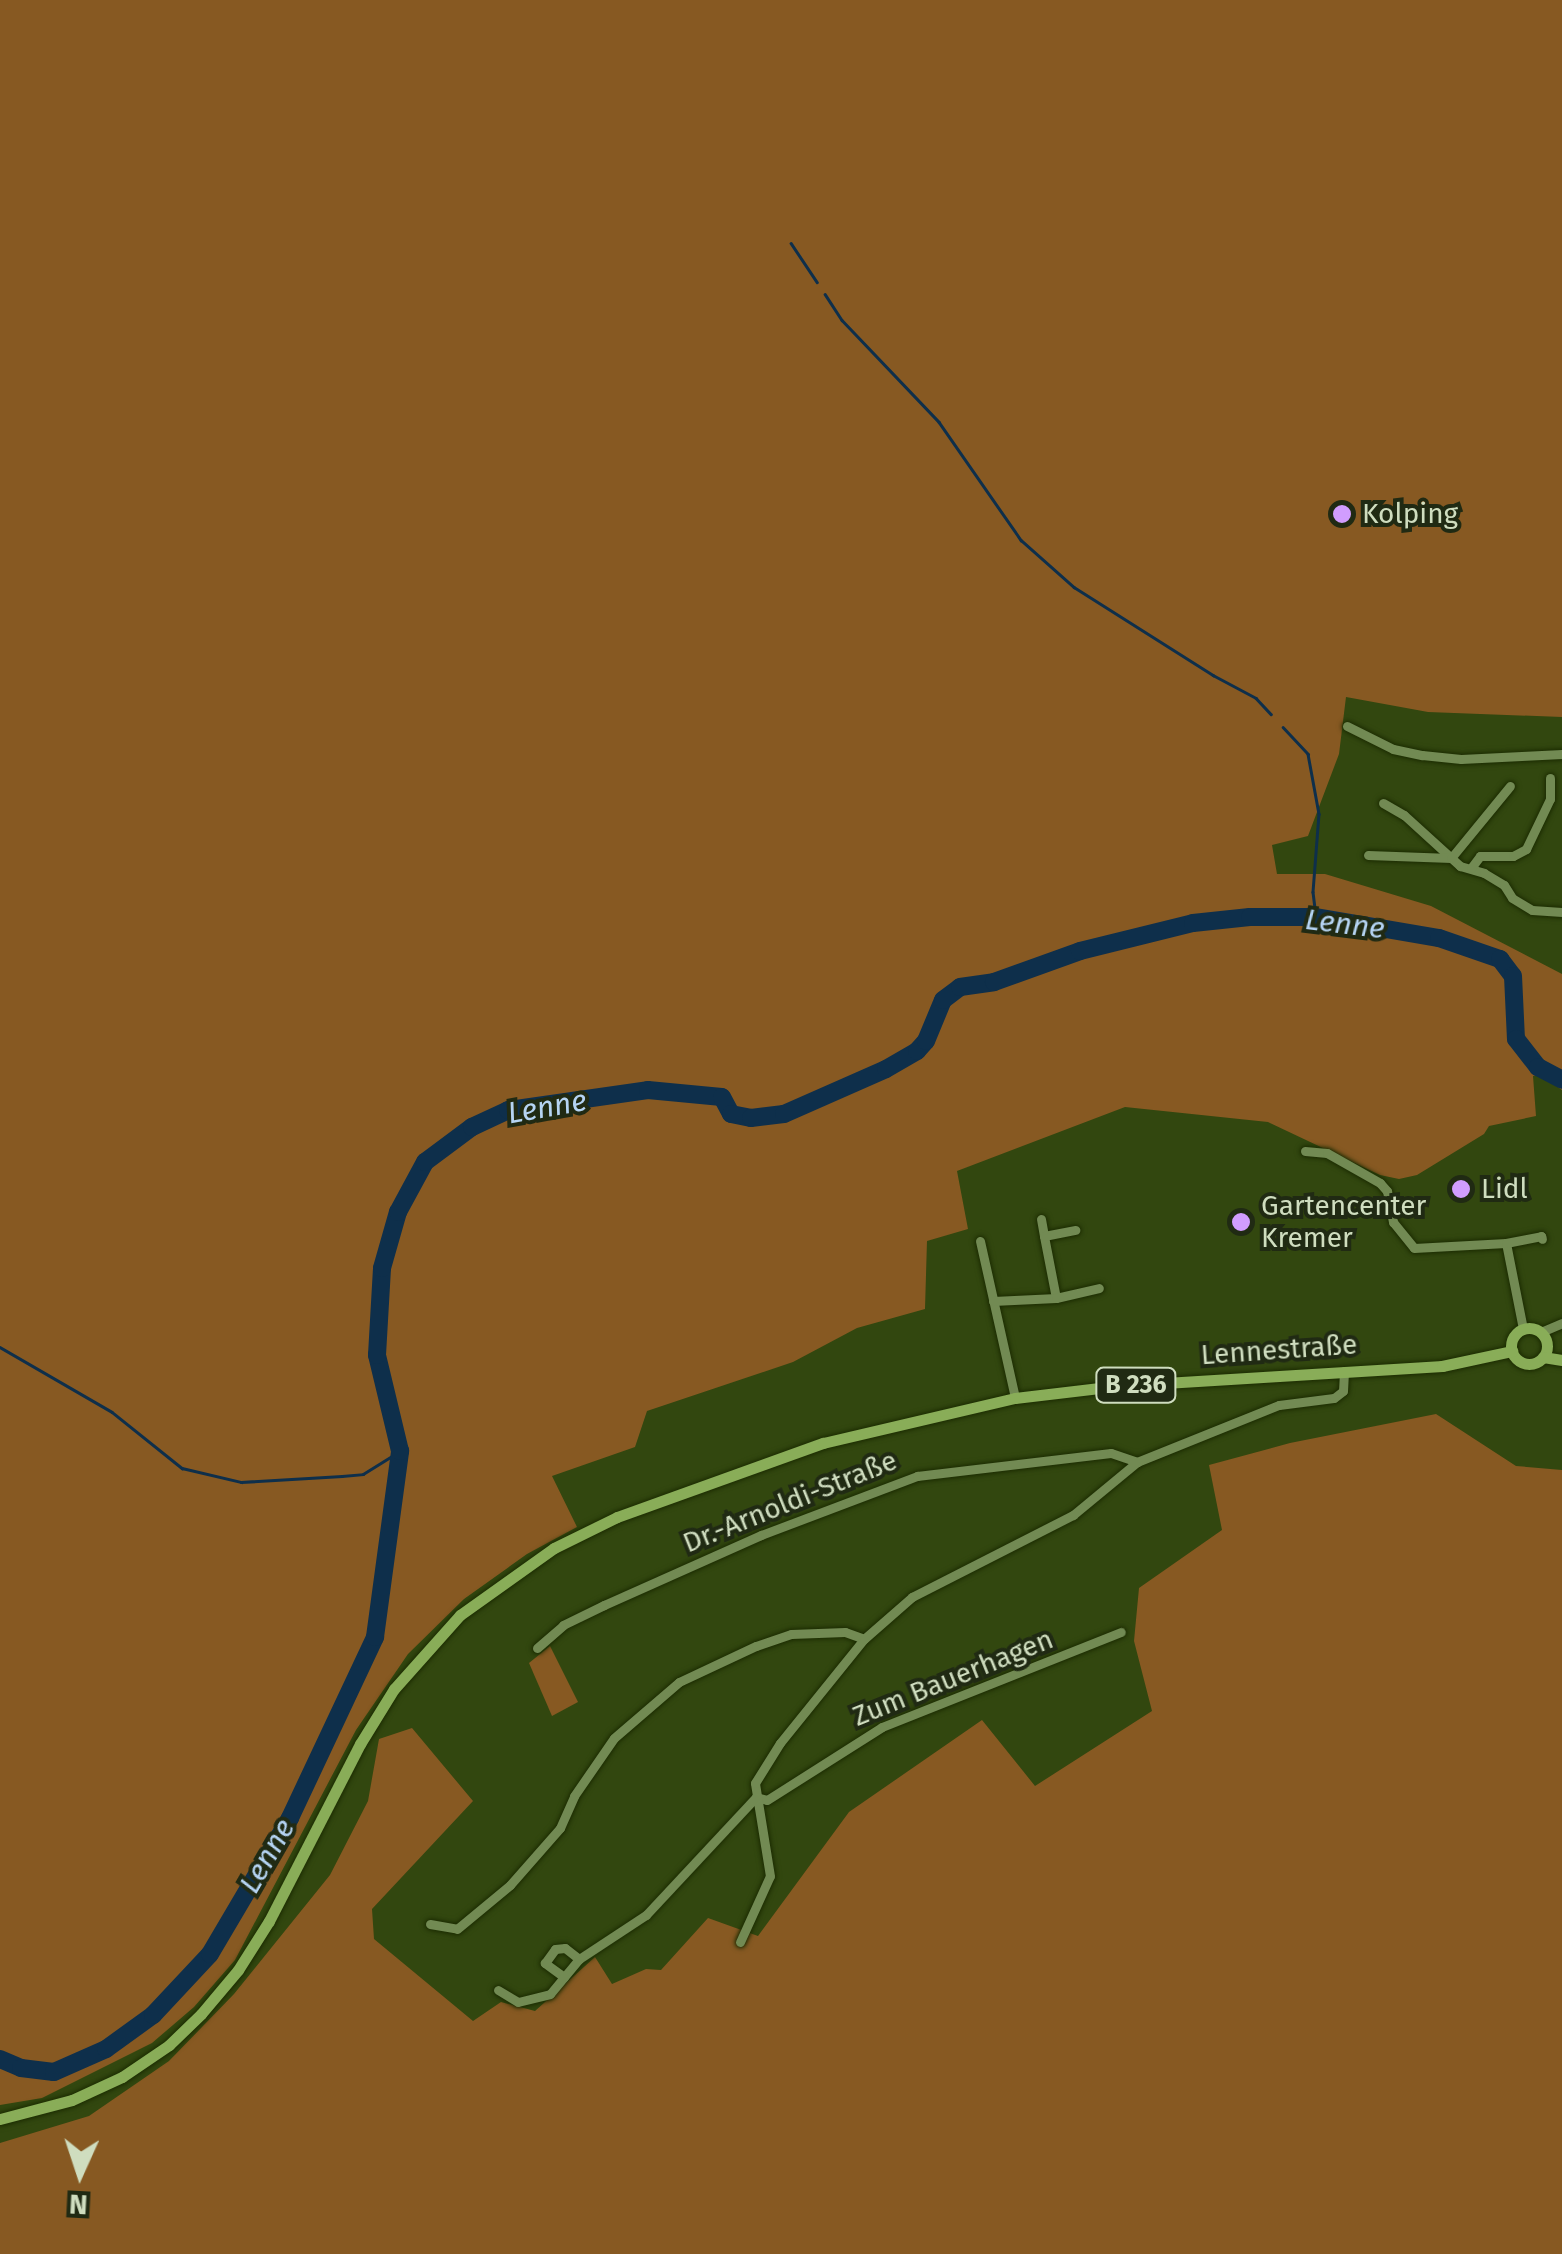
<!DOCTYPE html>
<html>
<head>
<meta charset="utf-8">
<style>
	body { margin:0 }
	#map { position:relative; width:1562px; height:2254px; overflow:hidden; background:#32470f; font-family:"Fira Sans",sans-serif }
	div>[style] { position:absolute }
	.green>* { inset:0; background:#875922 }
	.stream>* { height:2.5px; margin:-1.25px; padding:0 1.25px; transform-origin:1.25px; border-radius:1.25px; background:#0e2f4b }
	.river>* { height:18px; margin:-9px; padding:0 9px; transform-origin:9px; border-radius:9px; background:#0e2f4b }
	.roads { filter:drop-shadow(0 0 2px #1c2c02) drop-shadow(0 0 2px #1c2c02) }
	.minor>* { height:9px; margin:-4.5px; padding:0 4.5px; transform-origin:4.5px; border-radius:4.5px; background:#728a53 }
	.major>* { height:11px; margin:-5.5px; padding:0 5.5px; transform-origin:5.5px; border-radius:5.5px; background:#89ad58 }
	.major>.ring { margin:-5.5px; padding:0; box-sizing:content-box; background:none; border:11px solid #89ad58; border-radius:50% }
	.dots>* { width:28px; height:28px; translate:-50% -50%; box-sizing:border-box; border:5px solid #202a13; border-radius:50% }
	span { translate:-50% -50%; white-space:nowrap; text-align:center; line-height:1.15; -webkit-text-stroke:8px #202a13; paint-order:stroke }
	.shield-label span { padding:2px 8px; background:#202a13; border:2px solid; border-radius:8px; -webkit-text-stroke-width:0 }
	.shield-label { font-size:25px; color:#cfddbf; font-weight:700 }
	.poi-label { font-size:28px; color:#cfddbf }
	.left { translate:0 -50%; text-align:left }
	.street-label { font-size:28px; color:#cfddbf }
	.water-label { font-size:30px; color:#b5d4f3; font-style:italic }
	.north { position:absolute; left:30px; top:2124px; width:100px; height:100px; -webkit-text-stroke:8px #202a13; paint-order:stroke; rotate:183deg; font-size:28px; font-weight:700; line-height:40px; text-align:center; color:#cfddbf }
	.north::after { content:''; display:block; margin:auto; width:35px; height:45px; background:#cfddbf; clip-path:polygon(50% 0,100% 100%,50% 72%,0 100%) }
</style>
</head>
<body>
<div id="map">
	<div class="green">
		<i style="clip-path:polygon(0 0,1562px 0,1562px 717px,1428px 712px,1346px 697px,1339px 754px,1308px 836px,1272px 845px,1277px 874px,1325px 874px,1431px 906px,1562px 974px,1562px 1090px,1541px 1075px,1533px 1076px,1536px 1116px,1489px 1126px,1484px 1134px,1417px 1175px,1399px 1179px,1380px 1175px,1268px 1122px,1125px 1107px,957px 1171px,968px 1229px,927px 1241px,925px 1309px,857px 1328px,793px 1362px,647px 1411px,635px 1447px,552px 1476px,577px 1527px,527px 1554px,464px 1599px,408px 1654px,356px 1730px,235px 1960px,194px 2007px,152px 2043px,42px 2098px,0 2105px)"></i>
		<i style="clip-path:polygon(1436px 1414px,1516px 1466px,1562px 1470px,1562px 2254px,0 2254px,0 2143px,89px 2116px,169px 2061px,234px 1994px,330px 1875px,368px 1801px,379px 1739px,412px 1728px,473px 1801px,372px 1909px,374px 1939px,473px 2021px,501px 2002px,535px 2011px,595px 1957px,612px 1984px,646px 1969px,661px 1970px,708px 1918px,758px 1936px,849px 1812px,982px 1720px,1035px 1786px,1152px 1711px,1134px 1641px,1139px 1588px,1222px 1530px,1209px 1465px,1290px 1443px)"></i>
		<i style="clip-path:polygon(550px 1646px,578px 1702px,552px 1716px,529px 1663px)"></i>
	</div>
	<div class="stream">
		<i style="left:791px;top:243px;width:47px;rotate:56.3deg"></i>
		<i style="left:825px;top:294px;width:31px;rotate:57deg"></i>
		<i style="left:842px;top:320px;width:141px;rotate:46.4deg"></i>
		<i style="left:939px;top:422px;width:144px;rotate:55.2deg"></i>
		<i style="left:1021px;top:540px;width:71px;rotate:41.6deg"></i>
		<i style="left:1074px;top:587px;width:165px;rotate:32.3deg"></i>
		<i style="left:1213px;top:675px;width:49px;rotate:28.1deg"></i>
		<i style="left:1256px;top:698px;width:22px;rotate:47deg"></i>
		<i style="left:1283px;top:727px;width:37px;rotate:47deg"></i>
		<i style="left:1308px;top:754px;width:61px;rotate:79.6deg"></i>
		<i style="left:1319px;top:814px;width:78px;rotate:94.4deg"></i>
		<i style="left:1313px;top:892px;width:25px;rotate:83deg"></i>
		<i style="left:0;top:1347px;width:129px;rotate:30.1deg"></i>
		<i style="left:112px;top:1412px;width:90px;rotate:38.7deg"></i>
		<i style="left:182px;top:1468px;width:61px;rotate:13.3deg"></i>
		<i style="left:241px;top:1482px;width:101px;rotate:-3.4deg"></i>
		<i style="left:342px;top:1476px;width:21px;rotate:-5deg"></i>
		<i style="left:363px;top:1474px;width:44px;rotate:-31.9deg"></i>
	</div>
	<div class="river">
		<i style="left:0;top:2059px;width:23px;rotate:23deg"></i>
		<i style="left:21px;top:2068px;width:33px;rotate:7deg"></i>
		<i style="left:54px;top:2072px;width:57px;rotate:-23.9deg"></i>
		<i style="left:106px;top:2049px;width:58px;rotate:-35.9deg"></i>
		<i style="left:153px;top:2015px;width:83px;rotate:-46.9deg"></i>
		<i style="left:210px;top:1954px;width:158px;rotate:-59.5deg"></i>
		<i style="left:290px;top:1818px;width:200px;rotate:-64.8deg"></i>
		<i style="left:375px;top:1637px;width:188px;rotate:-82.3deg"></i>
		<i style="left:400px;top:1451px;width:99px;rotate:-103.5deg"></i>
		<i style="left:377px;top:1355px;width:87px;rotate:-86.7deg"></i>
		<i style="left:382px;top:1268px;width:58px;rotate:-74.1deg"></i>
		<i style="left:398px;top:1212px;width:57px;rotate:-61.6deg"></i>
		<i style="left:425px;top:1162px;width:59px;rotate:-36.7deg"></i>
		<i style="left:472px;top:1127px;width:40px;rotate:-25deg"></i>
		<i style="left:508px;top:1110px;width:141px;rotate:-8.1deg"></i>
		<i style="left:648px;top:1090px;width:74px;rotate:5.4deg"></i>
		<i style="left:722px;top:1097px;width:19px;rotate:62deg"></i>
		<i style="left:731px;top:1114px;width:20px;rotate:11deg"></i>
		<i style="left:751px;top:1118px;width:33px;rotate:-7deg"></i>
		<i style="left:784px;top:1114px;width:111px;rotate:-23.8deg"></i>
		<i style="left:886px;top:1069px;width:36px;rotate:-30deg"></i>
		<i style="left:917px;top:1051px;width:13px;rotate:-48deg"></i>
		<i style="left:926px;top:1041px;width:44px;rotate:-67.5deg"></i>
		<i style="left:943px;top:1000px;width:21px;rotate:-37deg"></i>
		<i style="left:960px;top:987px;width:34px;rotate:-8deg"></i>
		<i style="left:994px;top:982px;width:91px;rotate:-19.8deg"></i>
		<i style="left:1080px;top:951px;width:116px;rotate:-13.9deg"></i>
		<i style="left:1193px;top:923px;width:57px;rotate:-6deg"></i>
		<i style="left:1250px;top:917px;width:66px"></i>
		<i style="left:1316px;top:917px;width:125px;rotate:9.7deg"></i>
		<i style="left:1439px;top:938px;width:65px;rotate:19deg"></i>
		<i style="left:1500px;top:959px;width:21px;rotate:53deg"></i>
		<i style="left:1513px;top:976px;width:63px;rotate:87.3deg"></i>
		<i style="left:1516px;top:1039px;width:36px;rotate:52deg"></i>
		<i style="left:1538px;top:1067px;width:27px;rotate:28deg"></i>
	</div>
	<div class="roads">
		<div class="minor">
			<i style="left:1347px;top:726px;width:51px;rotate:26.6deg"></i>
			<i style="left:1393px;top:749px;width:30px;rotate:12deg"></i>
			<i style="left:1422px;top:755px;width:39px;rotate:6deg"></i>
			<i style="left:1461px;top:759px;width:101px;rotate:-2.8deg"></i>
			<i style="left:1383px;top:803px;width:24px;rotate:30deg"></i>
			<i style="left:1404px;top:815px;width:76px;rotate:42.3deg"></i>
			<i style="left:1460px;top:866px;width:25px;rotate:16deg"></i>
			<i style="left:1484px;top:873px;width:23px;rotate:31deg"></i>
			<i style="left:1504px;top:885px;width:15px;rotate:58deg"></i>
			<i style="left:1512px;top:898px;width:23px;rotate:31deg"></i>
			<i style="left:1532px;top:910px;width:30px;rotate:4deg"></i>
			<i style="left:1368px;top:855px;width:83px;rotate:2.1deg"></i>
			<i style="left:1451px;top:858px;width:93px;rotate:-50.7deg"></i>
			<i style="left:1471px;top:868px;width:15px;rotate:-53deg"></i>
			<i style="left:1480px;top:856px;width:33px"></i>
			<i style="left:1513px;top:856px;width:15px;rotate:-28deg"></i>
			<i style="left:1526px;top:849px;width:55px;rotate:-64.4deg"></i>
			<i style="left:1550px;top:799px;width:21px;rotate:-90deg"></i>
			<i style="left:1305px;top:1151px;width:22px;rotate:5deg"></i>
			<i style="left:1327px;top:1153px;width:61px;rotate:29.5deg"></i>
			<i style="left:1380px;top:1183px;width:11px;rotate:49deg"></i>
			<i style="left:1387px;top:1191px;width:32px;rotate:79deg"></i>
			<i style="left:1393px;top:1222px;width:33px;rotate:51deg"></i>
			<i style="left:1414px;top:1248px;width:92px;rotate:-3.1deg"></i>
			<i style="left:1506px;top:1243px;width:88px;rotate:78.8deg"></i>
			<i style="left:1041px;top:1219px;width:17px;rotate:80deg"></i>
			<i style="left:980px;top:1241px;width:161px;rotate:77.4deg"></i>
			<i style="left:1506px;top:1243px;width:36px;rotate:-11deg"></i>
			<i style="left:1541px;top:1236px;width:3px;rotate:72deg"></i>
			<i style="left:1056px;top:1298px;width:63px;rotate:-101deg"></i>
			<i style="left:1044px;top:1236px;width:32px;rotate:-11deg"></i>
			<i style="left:993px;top:1301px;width:63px;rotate:-2.7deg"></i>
			<i style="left:1056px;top:1298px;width:44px;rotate:-13.1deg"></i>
			<i style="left:1541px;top:1332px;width:23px;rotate:-23deg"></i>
			<i style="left:537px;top:1648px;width:35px;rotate:-41deg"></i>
			<i style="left:563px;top:1625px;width:46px;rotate:-26deg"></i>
			<i style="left:604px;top:1605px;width:172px;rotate:-24deg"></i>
			<i style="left:761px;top:1535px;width:167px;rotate:-20.7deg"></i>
			<i style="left:917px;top:1476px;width:195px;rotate:-6.8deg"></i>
			<i style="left:1111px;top:1453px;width:28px;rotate:19deg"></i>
			<i style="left:1137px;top:1462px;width:153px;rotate:-21.9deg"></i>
			<i style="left:1279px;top:1405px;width:55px;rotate:-7.3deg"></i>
			<i style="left:1334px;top:1398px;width:11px;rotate:-38deg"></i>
			<i style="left:1343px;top:1391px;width:20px;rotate:-87deg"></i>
			<i style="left:756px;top:1797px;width:11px;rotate:15deg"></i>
			<i style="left:767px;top:1800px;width:136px;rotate:-32.4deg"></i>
			<i style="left:882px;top:1727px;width:257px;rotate:-21.7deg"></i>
			<i style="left:430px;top:1924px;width:27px;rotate:10deg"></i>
			<i style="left:457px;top:1929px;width:69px;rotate:-39.7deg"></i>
			<i style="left:510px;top:1885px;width:76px;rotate:-48.7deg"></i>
			<i style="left:560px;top:1828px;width:35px;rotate:-66deg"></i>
			<i style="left:574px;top:1796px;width:70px;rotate:-55.4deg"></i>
			<i style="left:614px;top:1738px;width:86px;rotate:-40.7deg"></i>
			<i style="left:679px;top:1682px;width:85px;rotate:-25.1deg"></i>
			<i style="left:756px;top:1646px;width:37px;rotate:-19deg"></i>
			<i style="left:791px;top:1634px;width:54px;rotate:-2.1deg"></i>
			<i style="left:845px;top:1632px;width:20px;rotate:20deg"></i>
			<i style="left:740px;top:1942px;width:72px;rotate:-65.6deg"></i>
			<i style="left:770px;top:1876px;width:94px;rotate:-99.2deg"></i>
			<i style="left:755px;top:1783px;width:47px;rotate:-58deg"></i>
			<i style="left:780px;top:1743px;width:134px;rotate:-51.1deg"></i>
			<i style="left:864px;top:1639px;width:64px;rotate:-41.2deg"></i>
			<i style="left:912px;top:1597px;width:181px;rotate:-27deg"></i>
			<i style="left:1073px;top:1515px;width:83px;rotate:-39.6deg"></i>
			<i style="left:564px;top:1977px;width:24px;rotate:-144deg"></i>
			<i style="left:545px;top:1963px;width:17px;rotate:-54deg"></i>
			<i style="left:555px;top:1949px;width:10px;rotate:-6deg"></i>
			<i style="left:565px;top:1948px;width:18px;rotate:38deg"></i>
			<i style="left:498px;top:1990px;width:23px;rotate:31deg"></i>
			<i style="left:518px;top:2002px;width:33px;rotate:-14deg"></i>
			<i style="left:550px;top:1994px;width:45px;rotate:-50.4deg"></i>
			<i style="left:579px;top:1959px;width:80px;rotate:-33.3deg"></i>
			<i style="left:646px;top:1915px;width:161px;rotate:-47deg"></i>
		</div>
		<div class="major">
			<i class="ring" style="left:1511px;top:1328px;width:25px;height:25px"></i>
			<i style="left:1543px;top:1357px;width:19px;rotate:9deg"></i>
			<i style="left:0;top:2119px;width:74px;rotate:-14.8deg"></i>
			<i style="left:72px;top:2100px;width:55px;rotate:-24.7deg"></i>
			<i style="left:122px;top:2077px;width:57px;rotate:-34.2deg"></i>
			<i style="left:169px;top:2045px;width:45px;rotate:-44.1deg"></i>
			<i style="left:201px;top:2014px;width:57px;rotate:-49.9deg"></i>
			<i style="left:238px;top:1970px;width:58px;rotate:-57.7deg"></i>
			<i style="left:269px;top:1921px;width:199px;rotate:-62.8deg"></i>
			<i style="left:360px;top:1744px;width:65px;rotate:-58.3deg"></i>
			<i style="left:394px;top:1689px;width:99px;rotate:-48.3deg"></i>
			<i style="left:460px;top:1615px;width:115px;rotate:-35.5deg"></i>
			<i style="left:554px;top:1548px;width:70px;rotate:-26.2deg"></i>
			<i style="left:617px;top:1517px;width:219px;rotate:-19.8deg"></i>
			<i style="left:823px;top:1443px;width:197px;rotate:-13.2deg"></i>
			<i style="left:1015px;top:1398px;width:102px;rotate:-6.8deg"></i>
			<i style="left:1116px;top:1386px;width:327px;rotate:-3.5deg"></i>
			<i style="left:1442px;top:1366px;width:72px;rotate:-12.1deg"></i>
		</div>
	</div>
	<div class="dots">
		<i style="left:1342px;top:514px;background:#d19dfe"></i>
		<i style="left:1461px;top:1189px;background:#d19dfe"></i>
		<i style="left:1241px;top:1222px;background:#d19dfe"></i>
	</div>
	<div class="shield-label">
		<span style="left:1136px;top:1385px">B 236</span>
	</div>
	<div class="poi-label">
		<span class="left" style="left:1362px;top:514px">Kolping</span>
		<span class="left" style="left:1481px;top:1189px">Lidl</span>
		<span class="left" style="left:1261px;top:1222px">Gartencenter<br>Kremer</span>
	</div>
	<div class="street-label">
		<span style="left:1279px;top:1350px;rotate:-4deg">Lennestraße</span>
		<span style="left:790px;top:1502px;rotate:-22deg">Dr.-Arnoldi-Straße</span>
		<span style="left:953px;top:1678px;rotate:-22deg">Zum Bauerhagen</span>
	</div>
	<div class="water-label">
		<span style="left:1345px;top:924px;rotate:7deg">Lenne</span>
		<span style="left:547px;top:1107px;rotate:-10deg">Lenne</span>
		<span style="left:267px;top:1856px;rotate:-60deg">Lenne</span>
	</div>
	<div class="north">N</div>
</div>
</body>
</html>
